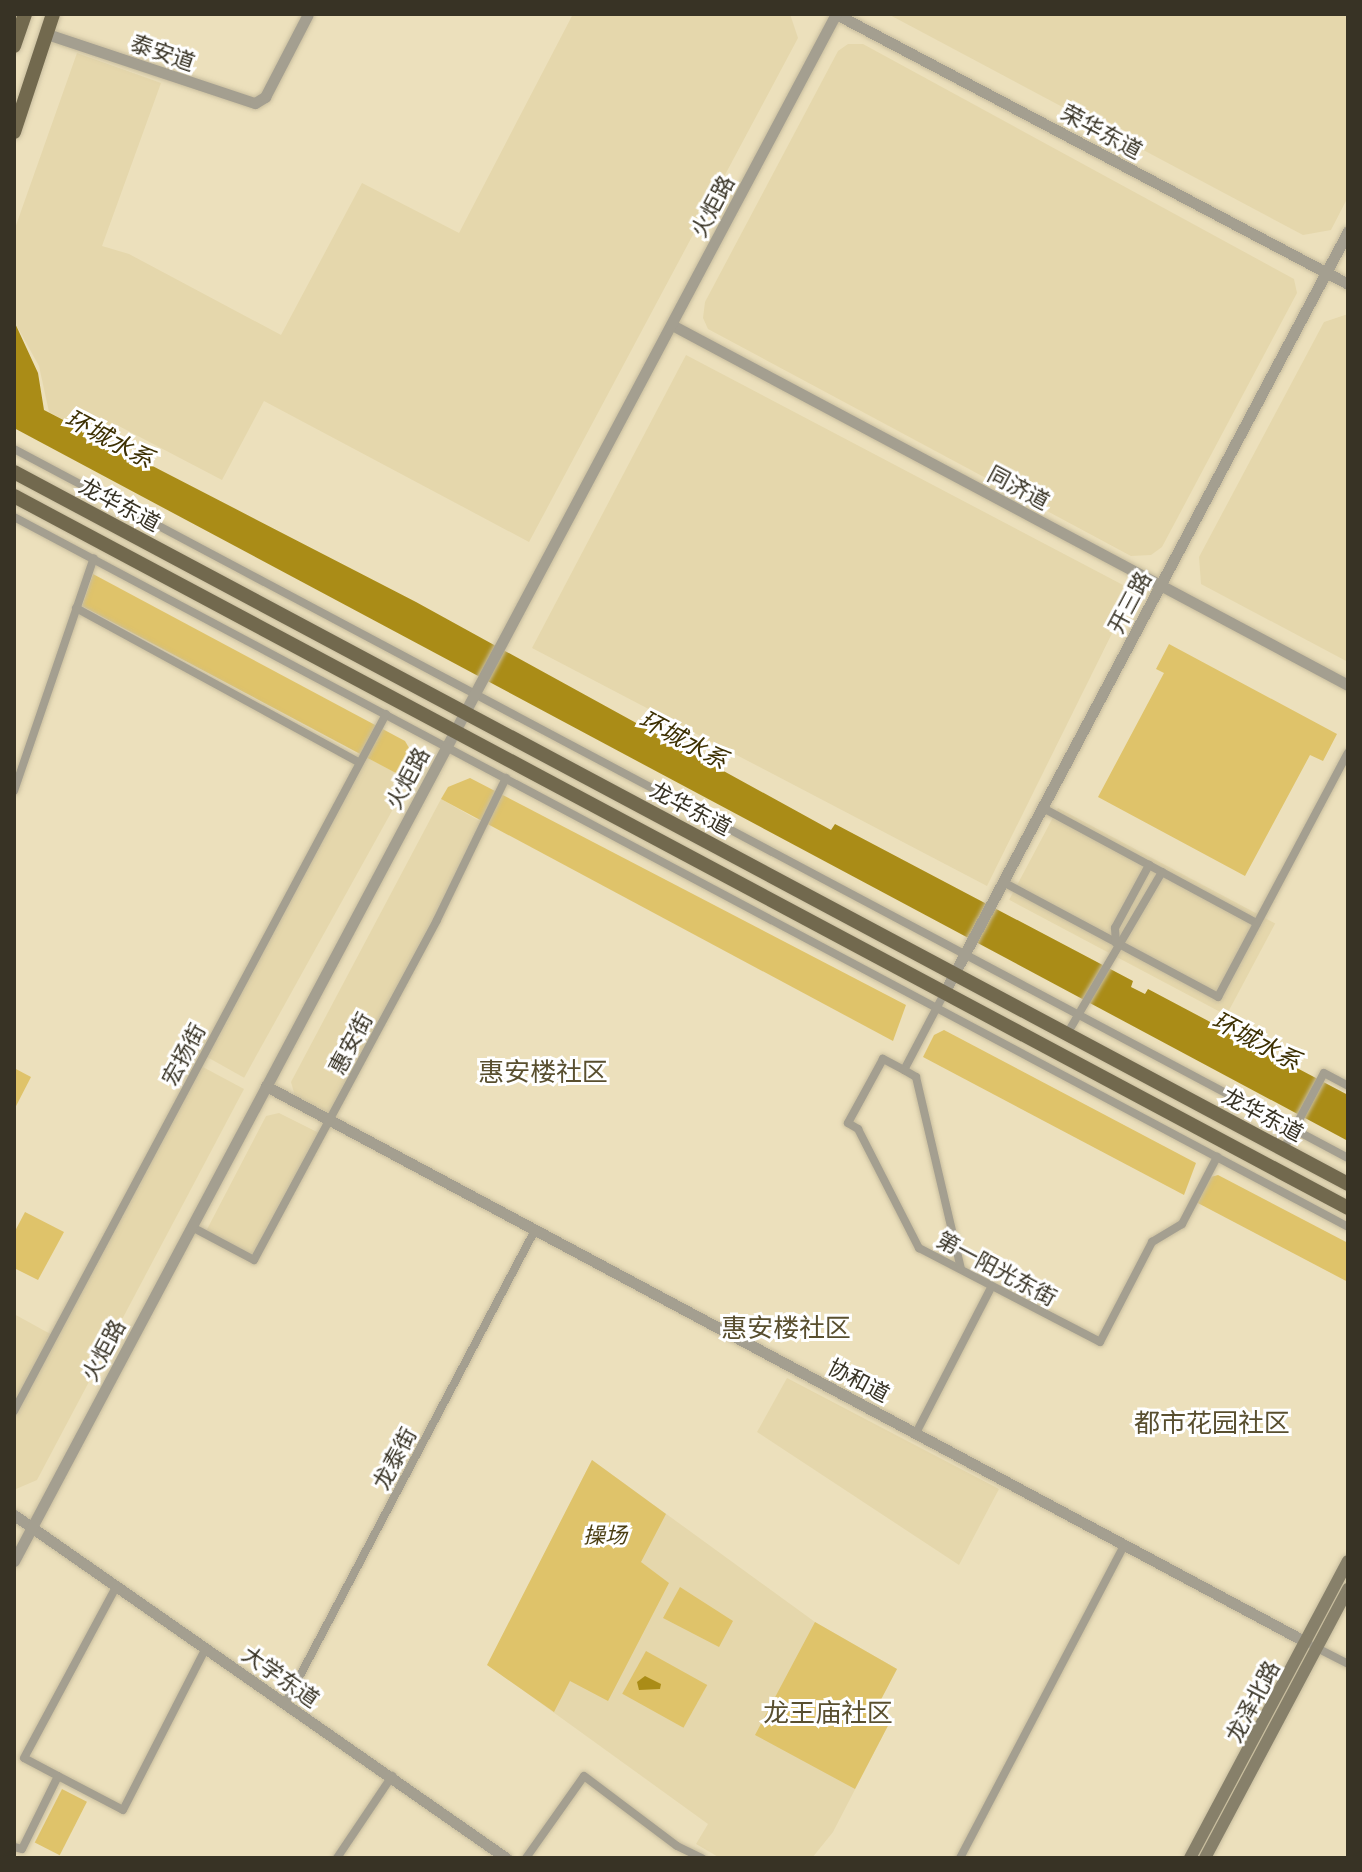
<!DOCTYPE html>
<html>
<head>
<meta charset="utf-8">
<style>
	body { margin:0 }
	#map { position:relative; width:1362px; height:1872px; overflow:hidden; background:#ece0bc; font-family:"Playfair Display","Noto Sans SC",serif }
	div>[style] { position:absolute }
	.built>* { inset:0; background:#e5d7ac; transform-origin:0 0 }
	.green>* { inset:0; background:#dfc36a; transform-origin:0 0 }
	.water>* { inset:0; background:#aa8c17 }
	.roads { filter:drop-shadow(0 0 2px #c8bd9e) drop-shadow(0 0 2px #c8bd9e) }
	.minor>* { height:8px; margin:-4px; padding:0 4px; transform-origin:4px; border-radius:4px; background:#a49f90 }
	.tertiary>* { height:11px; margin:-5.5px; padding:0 5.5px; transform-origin:5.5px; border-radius:5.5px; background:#a49f90 }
	.secondary>* { height:12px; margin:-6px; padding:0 6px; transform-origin:6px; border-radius:6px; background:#87806a }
	.primary>* { height:14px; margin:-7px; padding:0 7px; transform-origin:7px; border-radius:7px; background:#72694e }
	span { translate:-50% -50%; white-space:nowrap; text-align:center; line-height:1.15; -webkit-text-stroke:6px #fff; paint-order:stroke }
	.street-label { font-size:22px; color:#383325 }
	.park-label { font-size:22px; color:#4b3e13; font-style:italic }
	.water-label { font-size:24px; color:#3d3002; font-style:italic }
	.quarter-label { font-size:26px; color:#594f2f }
	.frame { position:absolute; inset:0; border:16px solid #383325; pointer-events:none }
</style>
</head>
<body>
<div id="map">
	<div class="built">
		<i style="clip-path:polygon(573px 14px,790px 14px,798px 38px,529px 542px,264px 401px,222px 480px,115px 424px,106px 442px,49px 412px,39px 366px,14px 321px,14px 231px,77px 53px,161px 83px,102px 246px,129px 254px,281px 335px,362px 183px,459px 233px)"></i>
		<i style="clip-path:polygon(888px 14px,1348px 14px,1348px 197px,1331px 230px,1303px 235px)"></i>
		<i style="clip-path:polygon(848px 44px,863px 44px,1294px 279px,1297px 293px,1162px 547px,1151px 555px,1131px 556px,708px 329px,703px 318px,705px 302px,838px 51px)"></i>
		<i style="clip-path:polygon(1348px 314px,1348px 662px,1201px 584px,1199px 557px,1324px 322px)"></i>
		<i style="clip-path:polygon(686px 355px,1123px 585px,1130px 597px,987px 886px,532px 648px)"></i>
		<i style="left:367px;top:757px;width:48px;height:340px;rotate:29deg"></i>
		<i style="clip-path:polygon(441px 799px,485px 824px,330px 1118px,296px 1100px,291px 1082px)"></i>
		<i style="left:1058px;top:808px;width:246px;height:104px;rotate:28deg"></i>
		<i style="clip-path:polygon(201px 1066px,244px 1089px,37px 1480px,16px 1489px,14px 1419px)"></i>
		<i style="clip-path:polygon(279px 1113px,321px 1134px,254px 1263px,203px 1237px,266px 1116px)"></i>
		<i style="clip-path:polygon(14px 1314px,54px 1336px,14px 1407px)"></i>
		<i style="clip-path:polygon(787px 1378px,999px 1489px,959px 1565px,757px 1432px)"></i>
		<i style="clip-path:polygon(592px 1460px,815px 1622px,897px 1669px,876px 1709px,892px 1718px,833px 1832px,812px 1858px,720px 1858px,696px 1844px,708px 1824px,488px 1665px)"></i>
	</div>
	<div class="green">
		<i style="clip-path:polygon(93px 574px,405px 741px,416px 760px,409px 780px,82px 606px)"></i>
		<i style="clip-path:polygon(1169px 644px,1337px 734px,1323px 761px,1310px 755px,1245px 876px,1098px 797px,1164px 673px,1156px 669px)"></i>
		<i style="clip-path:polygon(470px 778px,906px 1005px,893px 1041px,441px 799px,448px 787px)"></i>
		<i style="clip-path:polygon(944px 1030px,1196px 1163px,1184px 1195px,923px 1057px,934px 1035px)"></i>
		<i style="clip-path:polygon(14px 1068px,31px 1077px,14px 1110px)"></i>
		<i style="clip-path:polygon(1218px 1175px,1348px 1243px,1348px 1282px,1194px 1201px,1207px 1178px)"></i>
		<i style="clip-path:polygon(25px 1212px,64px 1232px,38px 1280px,14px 1268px,14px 1233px)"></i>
		<i style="clip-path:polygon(592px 1460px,666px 1514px,641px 1562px,669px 1583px,608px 1701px,570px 1681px,554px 1712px,487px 1665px)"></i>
		<i style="clip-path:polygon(680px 1587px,733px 1621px,719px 1647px,663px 1618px)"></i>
		<i style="clip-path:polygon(815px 1622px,897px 1669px,876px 1709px,892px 1718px,855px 1789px,755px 1735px)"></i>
		<i style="left:646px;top:1651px;width:70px;height:49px;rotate:29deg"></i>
		<i style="left:62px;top:1789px;width:28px;height:60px;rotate:27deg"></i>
	</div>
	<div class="water">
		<i style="clip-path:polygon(14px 321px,38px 373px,44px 410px,416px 602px,831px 830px,835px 824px,1133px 981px,1131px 987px,1145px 994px,1148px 989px,1348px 1095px,1348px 1141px,14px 428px)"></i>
		<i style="clip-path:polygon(645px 1676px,661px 1684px,660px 1689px,639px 1690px,637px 1682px)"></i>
	</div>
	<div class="roads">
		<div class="minor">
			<i style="left:14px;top:449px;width:1511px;rotate:27.99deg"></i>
			<i style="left:14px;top:517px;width:1511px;rotate:28.02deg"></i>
			<i style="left:76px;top:608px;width:322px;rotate:28.6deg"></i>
			<i style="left:14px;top:791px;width:246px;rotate:-71.1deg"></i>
			<i style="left:1043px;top:808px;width:243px;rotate:28.3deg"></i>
			<i style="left:1003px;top:882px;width:244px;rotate:28.1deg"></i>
			<i style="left:1218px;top:997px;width:276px;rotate:-62deg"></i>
			<i style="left:1116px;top:943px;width:15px;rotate:-94deg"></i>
			<i style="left:1115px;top:928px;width:72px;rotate:-61.6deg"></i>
			<i style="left:945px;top:992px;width:88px;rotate:117.7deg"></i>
			<i style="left:904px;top:1070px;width:24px;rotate:-152deg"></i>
			<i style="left:883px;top:1059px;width:73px;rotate:118.7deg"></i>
			<i style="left:848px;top:1123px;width:12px;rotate:31deg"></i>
			<i style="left:858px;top:1129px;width:134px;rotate:62.9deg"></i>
			<i style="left:919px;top:1248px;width:204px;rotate:27.4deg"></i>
			<i style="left:1100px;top:1342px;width:113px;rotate:-62.5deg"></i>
			<i style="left:1152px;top:1242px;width:35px;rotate:-31deg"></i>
			<i style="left:1182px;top:1224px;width:76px;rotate:-62.4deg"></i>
			<i style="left:1067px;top:1034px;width:188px;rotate:-59.6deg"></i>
			<i style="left:904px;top:1070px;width:14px;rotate:30deg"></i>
			<i style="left:916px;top:1077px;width:197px;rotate:76.8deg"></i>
			<i style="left:1283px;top:1150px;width:87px;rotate:-62deg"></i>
			<i style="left:1324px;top:1073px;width:27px;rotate:28deg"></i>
			<i style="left:192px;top:1227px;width:70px;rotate:28deg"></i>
			<i style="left:254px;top:1260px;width:386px;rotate:-61.7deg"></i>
			<i style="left:437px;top:920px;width:158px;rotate:-64.1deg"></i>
			<i style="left:14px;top:1411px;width:790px;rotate:-61.91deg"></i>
			<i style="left:916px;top:1433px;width:165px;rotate:-62.7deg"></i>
			<i style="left:1313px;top:1646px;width:39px;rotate:27deg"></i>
			<i style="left:285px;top:1704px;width:536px;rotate:-62.19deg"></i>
			<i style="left:58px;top:1776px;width:73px;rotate:27.6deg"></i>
			<i style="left:123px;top:1810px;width:182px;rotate:-62.9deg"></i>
			<i style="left:14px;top:1847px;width:8px;rotate:14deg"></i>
			<i style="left:22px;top:1849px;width:81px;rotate:-63.7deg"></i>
			<i style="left:58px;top:1776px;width:38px;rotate:-152deg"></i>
			<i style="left:24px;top:1758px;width:196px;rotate:-61.7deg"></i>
			<i style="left:337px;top:1858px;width:99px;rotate:-56.1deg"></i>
			<i style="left:526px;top:1858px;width:100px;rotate:-54.7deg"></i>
			<i style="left:584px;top:1776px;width:116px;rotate:37deg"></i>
			<i style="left:677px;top:1846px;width:28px;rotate:26deg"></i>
			<i style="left:960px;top:1858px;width:353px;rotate:-62.3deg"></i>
		</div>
		<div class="tertiary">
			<i style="left:836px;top:14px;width:579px;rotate:27.8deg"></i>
			<i style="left:47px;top:34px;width:219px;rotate:18.4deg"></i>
			<i style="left:255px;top:103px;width:12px;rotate:-31deg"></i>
			<i style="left:265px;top:97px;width:93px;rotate:-62.6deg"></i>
			<i style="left:672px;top:325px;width:766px;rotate:28.04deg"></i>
			<i style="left:945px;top:991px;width:860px;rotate:-62.06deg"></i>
			<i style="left:266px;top:1086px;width:1179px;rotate:28.13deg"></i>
			<i style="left:14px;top:1515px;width:600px;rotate:34.88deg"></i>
			<i style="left:14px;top:1561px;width:1752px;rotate:-62.02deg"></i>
		</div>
		<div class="secondary">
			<i style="left:1190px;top:1858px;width:336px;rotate:-62deg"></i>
			<i style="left:1205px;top:1858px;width:305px;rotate:-62deg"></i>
		</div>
		<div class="primary">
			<i style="left:14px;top:46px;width:34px;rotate:-71deg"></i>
			<i style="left:14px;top:132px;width:124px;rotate:-71.7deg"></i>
			<i style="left:14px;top:472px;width:1512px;rotate:28.09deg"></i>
			<i style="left:14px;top:496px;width:1512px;rotate:28.09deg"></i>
		</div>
	</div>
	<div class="street-label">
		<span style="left:163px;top:52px;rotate:19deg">泰安道</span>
		<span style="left:1102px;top:131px;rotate:28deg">荣华东道</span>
		<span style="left:712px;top:206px;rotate:-62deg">火炬路</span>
		<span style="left:1019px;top:487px;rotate:28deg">同济道</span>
		<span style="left:120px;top:504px;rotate:28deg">龙华东道</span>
		<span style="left:1129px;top:602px;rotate:-62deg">开三路</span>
		<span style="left:407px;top:778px;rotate:-62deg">火炬路</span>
		<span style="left:691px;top:808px;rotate:28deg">龙华东道</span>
		<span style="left:350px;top:1043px;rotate:-62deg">惠安街</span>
		<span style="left:183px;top:1054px;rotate:-62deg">宏扬街</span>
		<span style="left:1263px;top:1114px;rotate:28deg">龙华东道</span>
		<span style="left:997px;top:1268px;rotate:28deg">第一阳光东街</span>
		<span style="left:103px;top:1350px;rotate:-62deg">火炬路</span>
		<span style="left:859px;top:1380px;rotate:28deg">协和道</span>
		<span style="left:394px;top:1458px;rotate:-62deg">龙泰街</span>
		<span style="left:281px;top:1676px;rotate:35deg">大学东道</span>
		<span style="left:1252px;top:1701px;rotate:-62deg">龙泽北路</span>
	</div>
	<div class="park-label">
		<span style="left:605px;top:1535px">操场</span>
	</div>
	<div class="water-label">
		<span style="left:110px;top:438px;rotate:28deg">环城水系</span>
		<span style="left:684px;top:739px;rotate:28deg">环城水系</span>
		<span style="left:1257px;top:1040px;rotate:28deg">环城水系</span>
	</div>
	<div class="quarter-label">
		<span style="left:543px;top:1071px">惠安楼社区</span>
		<span style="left:786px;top:1327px">惠安楼社区</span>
		<span style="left:1212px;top:1422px">都市花园社区</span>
		<span style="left:828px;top:1712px">龙王庙社区</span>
	</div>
	<div class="frame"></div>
</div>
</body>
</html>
